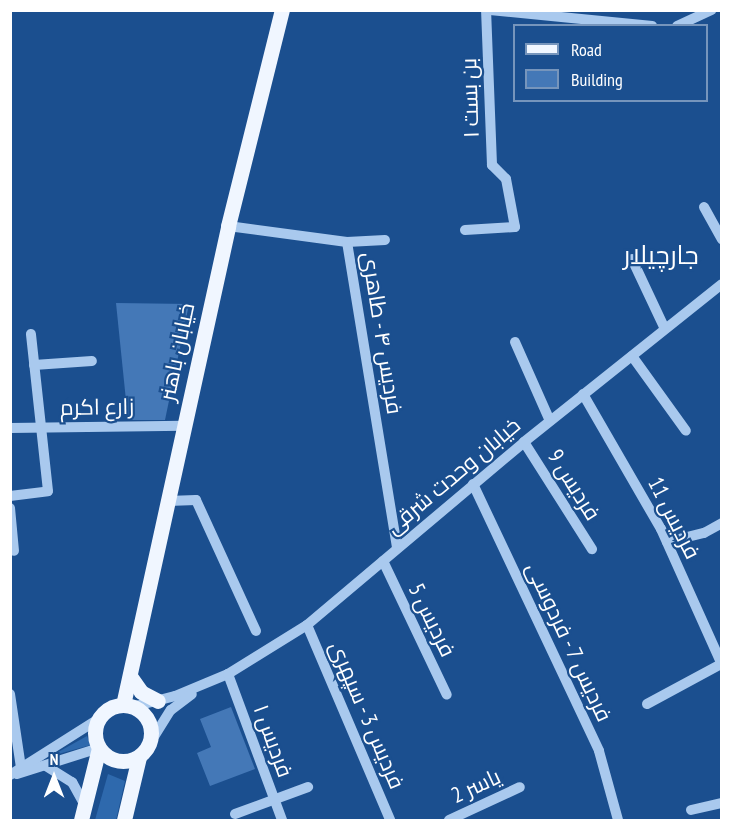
<!DOCTYPE html>
<html>
<head>
<meta charset="utf-8">
<style>
	body { margin:0 }
	#map { position:relative; width:732px; height:831px; overflow:hidden; background:#1b4f8f; font-family:"PT Sans Narrow",Cairo,sans-serif }
	div>[style] { position:absolute }
	.green>* { inset:0; background:#2e69ad }
	.building>* { inset:0; background:#4478b7 }
	.minor>* { height:10px; margin:-5px; padding:0 5px; transform-origin:5px; border-radius:5px; background:#a9c9ee }
	.major>* { height:15px; margin:-7.5px; padding:0 7.5px; transform-origin:7.5px; border-radius:7.5px; background:#f0f6ff }
	.major>.ring { margin:-7.5px; padding:0; box-sizing:content-box; background:none; border:15px solid #f0f6ff; border-radius:50% }
	span { translate:-50% -50%; white-space:nowrap; text-align:center; line-height:1.15; -webkit-text-stroke:4.5px #1b4f8f; paint-order:stroke }
	.street-label { font-size:22px; color:#fff }
	.quarter-label { font-size:26px; color:#fff }
	.frame { position:absolute; inset:0; border:12px solid #fff; pointer-events:none }
	.legend { position:absolute; left:513px; top:24px; width:195px; height:78px; box-sizing:border-box; background:#1b4f8f; border:2px solid #7695bc; margin:0; padding:8px 10px; list-style:none; font-size:18px; color:#fff }
	.legend li { display:flex; align-items:center; gap:12px; height:30px }
	.legend b { width:30px; border:2px solid #7695bc }
	.north { position:absolute; left:24px; top:747px; width:60px; height:60px; -webkit-text-stroke:4px #1b4f8f; paint-order:stroke; rotate:0deg; font-size:16px; font-weight:700; line-height:24px; text-align:center; color:#fff }
	.north::after { content:''; display:block; margin:auto; width:21px; height:27px; background:#fff; clip-path:polygon(50% 0,100% 100%,50% 72%,0 100%) }
</style>
</head>
<body>
<div id="map">
	<div class="green">
		<i style="clip-path:polygon(87px 736px,91px 745px,51px 756px)"></i>
		<i style="clip-path:polygon(108px 774px,125px 781px,116px 820px,95px 820px)"></i>
	</div>
	<div class="building">
		<i style="clip-path:polygon(116px 303px,189px 304px,165px 420px,128px 420px)"></i>
		<i style="clip-path:polygon(231px 707px,255px 769px,210px 786px,197px 753px,211px 747px,200px 719px)"></i>
	</div>
	<div class="minor">
		<i style="left:490px;top:10px;width:163px;rotate:5.6deg"></i>
		<i style="left:677px;top:26px;width:38px;rotate:-25deg"></i>
		<i style="left:704px;top:207px;width:37px;rotate:61deg"></i>
		<i style="left:228px;top:226px;width:120px;rotate:7.7deg"></i>
		<i style="left:347px;top:242px;width:310px;rotate:80.7deg"></i>
		<i style="left:465px;top:230px;width:50px;rotate:-3.4deg"></i>
		<i style="left:515px;top:227px;width:49px;rotate:-100.6deg"></i>
		<i style="left:506px;top:179px;width:20px;rotate:-135deg"></i>
		<i style="left:492px;top:165px;width:155px;rotate:-92.2deg"></i>
		<i style="left:347px;top:242px;width:38px;rotate:-3deg"></i>
		<i style="left:632px;top:259px;width:77px;rotate:64.8deg"></i>
		<i style="left:515px;top:342px;width:86px;rotate:66.1deg"></i>
		<i style="left:632px;top:356px;width:92px;rotate:54.2deg"></i>
		<i style="left:34px;top:365px;width:58px;rotate:-3.9deg"></i>
		<i style="left:583px;top:394px;width:156px;rotate:60deg"></i>
		<i style="left:661px;top:529px;width:149px;rotate:65.8deg"></i>
		<i style="left:10px;top:428px;width:174px;rotate:-0.7deg"></i>
		<i style="left:524px;top:442px;width:127px;rotate:57.6deg"></i>
		<i style="left:473px;top:484px;width:295px;rotate:64.7deg"></i>
		<i style="left:599px;top:751px;width:72px;rotate:74.6deg"></i>
		<i style="left:10px;top:496px;width:38px;rotate:-7deg"></i>
		<i style="left:48px;top:491px;width:158px;rotate:-96.2deg"></i>
		<i style="left:168px;top:501px;width:28px;rotate:-2deg"></i>
		<i style="left:196px;top:500px;width:144px;rotate:65.4deg"></i>
		<i style="left:10px;top:508px;width:43px;rotate:84.7deg"></i>
		<i style="left:667px;top:542px;width:38px;rotate:-14deg"></i>
		<i style="left:704px;top:533px;width:21px;rotate:-29deg"></i>
		<i style="left:383px;top:561px;width:148px;rotate:64.5deg"></i>
		<i style="left:307px;top:625px;width:212px;rotate:66.9deg"></i>
		<i style="left:228px;top:674px;width:156px;rotate:69.7deg"></i>
		<i style="left:10px;top:694px;width:75px;rotate:81.5deg"></i>
		<i style="left:647px;top:704px;width:84px;rotate:-28.4deg"></i>
		<i style="left:132px;top:707px;width:44px;rotate:-14.3deg"></i>
		<i style="left:175px;top:696px;width:57px;rotate:-22.5deg"></i>
		<i style="left:228px;top:674px;width:93px;rotate:-31.8deg"></i>
		<i style="left:307px;top:625px;width:284px;rotate:-40.1deg"></i>
		<i style="left:524px;top:442px;width:253px;rotate:-38.6deg"></i>
		<i style="left:150px;top:743px;width:39px;rotate:-58deg"></i>
		<i style="left:171px;top:710px;width:26px;rotate:-37deg"></i>
		<i style="left:46px;top:766px;width:31px;rotate:32deg"></i>
		<i style="left:72px;top:782px;width:26px;rotate:61deg"></i>
		<i style="left:17px;top:774px;width:86px;rotate:-17.6deg"></i>
		<i style="left:10px;top:775px;width:107px;rotate:-32.3deg"></i>
		<i style="left:691px;top:810px;width:32px;rotate:-13deg"></i>
		<i style="left:235px;top:814px;width:78px;rotate:-20.3deg"></i>
		<i style="left:449px;top:820px;width:78px;rotate:-24.9deg"></i>
	</div>
	<div class="major">
		<i style="left:130px;top:676px;width:19px;rotate:55deg"></i>
		<i style="left:141px;top:692px;width:19px;rotate:28deg"></i>
		<i style="left:123px;top:705px;width:490px;rotate:-77.6deg"></i>
		<i style="left:228px;top:226px;width:223px;rotate:-76deg"></i>
		<i class="ring" style="left:95px;top:705px;width:41px;height:41px"></i>
		<i style="left:81px;top:820px;width:74px;rotate:-76deg"></i>
		<i style="left:124px;top:820px;width:65px;rotate:-76.6deg"></i>
	</div>
	<div class="street-label">
		<span style="left:470px;top:98px;rotate:-92deg">بن بست ۱</span>
		<span style="left:382px;top:333px;rotate:81deg">فردیس ۴ - طاهری</span>
		<span style="left:177px;top:352px;rotate:-78deg">خیابان باهنر</span>
		<span style="left:97px;top:407px;rotate:-1deg">زارع اکرم</span>
		<span style="left:453px;top:476px;rotate:-40deg">خیابان وحدت شرقی</span>
		<span style="left:574px;top:485px;rotate:58deg">فردیس 9</span>
		<span style="left:674px;top:518px;rotate:63deg">فردیس 11</span>
		<span style="left:432px;top:620px;rotate:64deg">فردیس 5</span>
		<span style="left:569px;top:642px;rotate:65deg">فردیس 7 - فردوسی</span>
		<span style="left:367px;top:715px;rotate:67deg">فردیس 3 - سپهری</span>
		<span style="left:273px;top:741px;rotate:70deg">فردیس ۱</span>
		<span style="left:476px;top:786px;rotate:-25deg">یاسر 2</span>
	</div>
	<div class="quarter-label">
		<span style="left:661px;top:255px">جارچیلار</span>
	</div>
	<div class="frame"></div>
	<ul class="legend">
	<li><b style="height:8px;background:#f0f6ff"></b>Road</li>
	<li><b style="height:16px;background:#4478b7"></b>Building</li>
	</ul>
	<div class="north">N</div>
</div>
</body>
</html>
